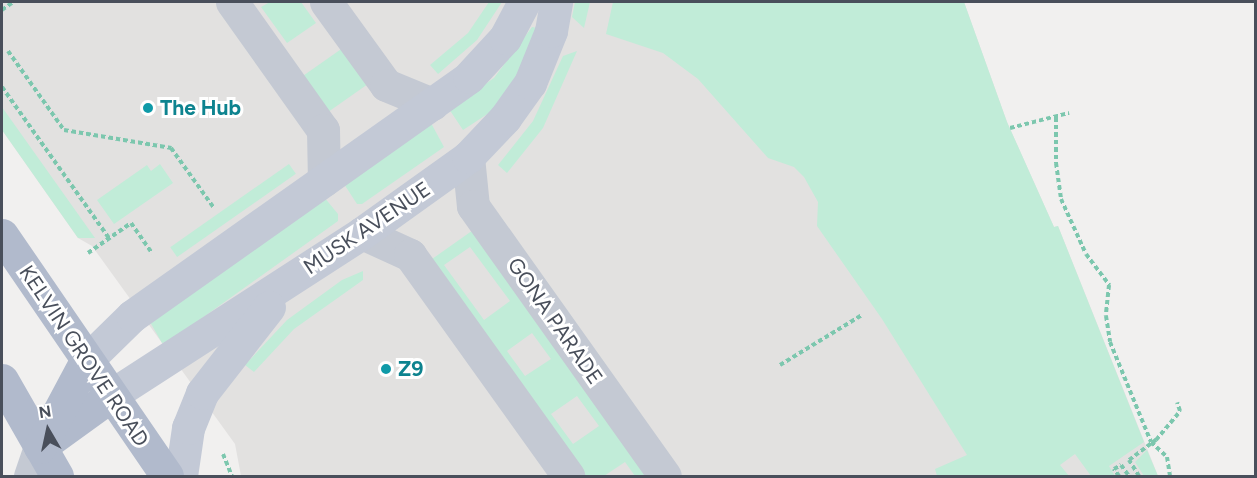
<!DOCTYPE html>
<html>
<head>
<meta charset="utf-8">
<style>
	body { margin:0 }
	#map { position:relative; width:1257px; height:478px; overflow:hidden; background:#f1f0ef; font-family:Figtree,sans-serif }
	div>[style] { position:absolute }
	.education>* { inset:0; background:#e2e1e0 }
	.green>* { inset:0; background:#c1ecd8; transform-origin:0 0 }
	.path>* { height:4px; margin-top:-2px; transform-origin:0; background:repeating-linear-gradient(90deg,#7cc7ae 0 4.5px,transparent 0 7.5px) }
	.street>* { height:33px; margin:-16.5px; padding:0 16.5px; transform-origin:16.5px; border-radius:16.5px; background:#c4c9d3 }
	.secondary>* { height:33px; margin:-16.5px; padding:0 16.5px; transform-origin:16.5px; border-radius:16.5px; background:#c3c9d6 }
	.primary>* { height:33px; margin:-16.5px; padding:0 16.5px; transform-origin:16.5px; border-radius:16.5px; background:#b1bacc }
	.dots>* { width:16px; height:16px; translate:-50% -50%; box-sizing:border-box; border:3px solid #fff; border-radius:50% }
	span { translate:-50% -50%; white-space:nowrap; text-align:center; line-height:1.15; -webkit-text-stroke:6px #fff; paint-order:stroke }
	.culture-label { font-size:21px; color:#0d838f; font-weight:700 }
	.left { translate:0 -50%; text-align:left }
	.street-label { font-size:21px; color:#494f5b }
	.frame { position:absolute; inset:0; border:3px solid #494f5b; pointer-events:none }
	.north { position:absolute; left:18px; top:400px; width:60px; height:60px; -webkit-text-stroke:4px #fff; paint-order:stroke; rotate:351deg; font-size:16px; font-weight:700; line-height:24px; text-align:center; color:#494f5b }
	.north::after { content:''; display:block; margin:auto; width:21px; height:27px; background:#494f5b; clip-path:polygon(50% 0,100% 100%,50% 72%,0 100%) }
</style>
</head>
<body>
<div id="map">
	<div class="education">
		<i style="clip-path:polygon(2px 2px,964px 2px,1007px 122px,1054px 227px,1058px 226px,1158px 476px,241px 476px,235px 444px,92px 246px,78px 238px,2px 130px)"></i>
	</div>
	<div class="green">
		<i style="clip-path:polygon(270px 2px,301px 2px,316px 23px,287px 43px,261px 7px)"></i>
		<i style="clip-path:polygon(489px 2px,502px 2px,477px 40px,438px 74px,430px 65px,468px 33px)"></i>
		<i style="clip-path:polygon(575px 2px,590px 2px,584px 28px,572px 17px)"></i>
		<i style="clip-path:polygon(613px 2px,964px 2px,1007px 122px,1054px 227px,1058px 226px,1144px 442px,1109px 466px,1115px 476px,1091px 476px,1075px 454px,1060px 465px,1069px 476px,937px 476px,935px 469px,967px 455px,882px 319px,817px 226px,818px 202px,804px 177px,794px 167px,768px 158px,698px 79px,663px 53px,606px 34px)"></i>
		<i style="clip-path:polygon(532px 27px,537px 28px,526px 62px,492px 111px,463px 130px,449px 109px,494px 78px)"></i>
		<i style="left:347px;top:45px;width:44px;height:60px;rotate:55deg"></i>
		<i style="clip-path:polygon(577px 51px,543px 128px,507px 173px,498px 165px,533px 121px,563px 56px)"></i>
		<i style="clip-path:polygon(2px 107px,95px 238px,78px 238px,2px 130px)"></i>
		<i style="clip-path:polygon(431px 123px,444px 147px,362px 204px,357px 204px,344px 184px)"></i>
		<i style="clip-path:polygon(160px 164px,173px 183px,114px 224px,97px 200px,147px 165px,151px 171px)"></i>
		<i style="left:289px;top:164px;width:12px;height:145px;rotate:55deg"></i>
		<i style="clip-path:polygon(324px 197px,338px 214px,338px 221px,170px 341px,162px 343px,150px 322px)"></i>
		<i style="clip-path:polygon(evenodd,476px 228px,654px 476px,635px 476px,625px 462px,604px 476px,578px 476px,425px 264px,476px 228px,470px 247px,510px 301px,484px 320px,444px 265px,470px 247px,476px 228px,532px 333px,551px 359px,525px 376px,507px 351px,532px 333px,476px 228px,577px 396px,599px 426px,573px 444px,551px 414px,577px 396px)"></i>
		<i style="clip-path:polygon(363px 271px,363px 280px,294px 329px,254px 372px,245px 365px,287px 320px,342px 280px)"></i>
		<i style="clip-path:polygon(1147px 450px,1158px 476px,1144px 476px,1135px 462px)"></i>
	</div>
	<div class="path">
		<i style="left:2px;top:10px;width:14px;rotate:-36deg"></i>
		<i style="left:8px;top:51px;width:97px;rotate:54.7deg"></i>
		<i style="left:64px;top:130px;width:109px;rotate:9.5deg"></i>
		<i style="left:171px;top:148px;width:74px;rotate:54.4deg"></i>
		<i style="left:2px;top:87px;width:185px;rotate:54.7deg"></i>
		<i style="left:1056px;top:117px;width:46px;rotate:90deg"></i>
		<i style="left:1056px;top:163px;width:36px;rotate:82deg"></i>
		<i style="left:1061px;top:199px;width:60px;rotate:65.6deg"></i>
		<i style="left:1086px;top:254px;width:39px;rotate:53deg"></i>
		<i style="left:1109px;top:285px;width:31px;rotate:96deg"></i>
		<i style="left:1106px;top:316px;width:26px;rotate:81deg"></i>
		<i style="left:1110px;top:342px;width:108px;rotate:67.7deg"></i>
		<i style="left:1151px;top:442px;width:22px;rotate:43deg"></i>
		<i style="left:1167px;top:457px;width:19px;rotate:81deg"></i>
		<i style="left:1010px;top:128px;width:61px;rotate:-14.3deg"></i>
		<i style="left:88px;top:253px;width:52px;rotate:-34.9deg"></i>
		<i style="left:131px;top:223px;width:37px;rotate:55deg"></i>
		<i style="left:780px;top:365px;width:96px;rotate:-31.4deg"></i>
		<i style="left:223px;top:454px;width:24px;rotate:68deg"></i>
		<i style="left:1119px;top:476px;width:9px;rotate:-126deg"></i>
		<i style="left:1114px;top:469px;width:8px;rotate:-30deg"></i>
		<i style="left:1121px;top:465px;width:14px;rotate:54deg"></i>
		<i style="left:1139px;top:476px;width:19px;rotate:-122deg"></i>
		<i style="left:1129px;top:460px;width:34px;rotate:-37deg"></i>
		<i style="left:1156px;top:440px;width:38px;rotate:-50deg"></i>
		<i style="left:1180px;top:411px;width:9px;rotate:-108deg"></i>
	</div>
	<div class="street">
		<i style="left:232px;top:2px;width:157px;rotate:54.6deg"></i>
		<i style="left:323px;top:130px;width:50px;rotate:88.9deg"></i>
		<i style="left:326px;top:2px;width:102px;rotate:54.1deg"></i>
		<i style="left:386px;top:85px;width:50px;rotate:22.4deg"></i>
		<i style="left:468px;top:157px;width:49px;rotate:84.2deg"></i>
		<i style="left:473px;top:206px;width:331px;rotate:54.6deg"></i>
		<i style="left:362px;top:233px;width:53px;rotate:24.6deg"></i>
		<i style="left:410px;top:255px;width:272px;rotate:54.4deg"></i>
		<i style="left:30px;top:476px;width:31px;rotate:-71deg"></i>
	</div>
	<div class="secondary">
		<i style="left:86px;top:361px;width:64px;rotate:-44.4deg"></i>
		<i style="left:132px;top:316px;width:413px;rotate:-35.3deg"></i>
		<i style="left:469px;top:77px;width:53px;rotate:-47.3deg"></i>
		<i style="left:505px;top:38px;width:41px;rotate:-62.2deg"></i>
		<i style="left:110px;top:396px;width:300px;rotate:-32.9deg"></i>
		<i style="left:362px;top:233px;width:130px;rotate:-35.6deg"></i>
		<i style="left:468px;top:157px;width:54px;rotate:-46.5deg"></i>
		<i style="left:505px;top:118px;width:43px;rotate:-54.5deg"></i>
		<i style="left:530px;top:83px;width:56px;rotate:-68deg"></i>
		<i style="left:551px;top:31px;width:29px;rotate:-80deg"></i>
		<i style="left:181px;top:476px;width:49px;rotate:-81.7deg"></i>
		<i style="left:188px;top:428px;width:38px;rotate:-68deg"></i>
		<i style="left:202px;top:393px;width:109px;rotate:-52.1deg"></i>
	</div>
	<div class="primary">
		<i style="left:2px;top:235px;width:292px;rotate:55.6deg"></i>
		<i style="left:2px;top:380px;width:111px;rotate:60.2deg"></i>
		<i style="left:44px;top:444px;width:82px;rotate:-36deg"></i>
		<i style="left:40px;top:447px;width:98px;rotate:-61.9deg"></i>
	</div>
	<div class="dots">
		<i style="left:148px;top:108px;background:#0f9aa8"></i>
		<i style="left:386px;top:369px;background:#0f9aa8"></i>
	</div>
	<div class="culture-label">
		<span class="left" style="left:160px;top:108px">The Hub</span>
		<span class="left" style="left:398px;top:369px">Z9</span>
	</div>
	<div class="street-label">
		<span style="left:367px;top:228px;rotate:-34deg">MUSK AVENUE</span>
		<span style="left:555px;top:321px;rotate:55deg">GONA PARADE</span>
		<span style="left:84px;top:356px;rotate:56deg">KELVIN GROVE ROAD</span>
	</div>
	<div class="frame"></div>
	<div class="north">N</div>
</div>
</body>
</html>
